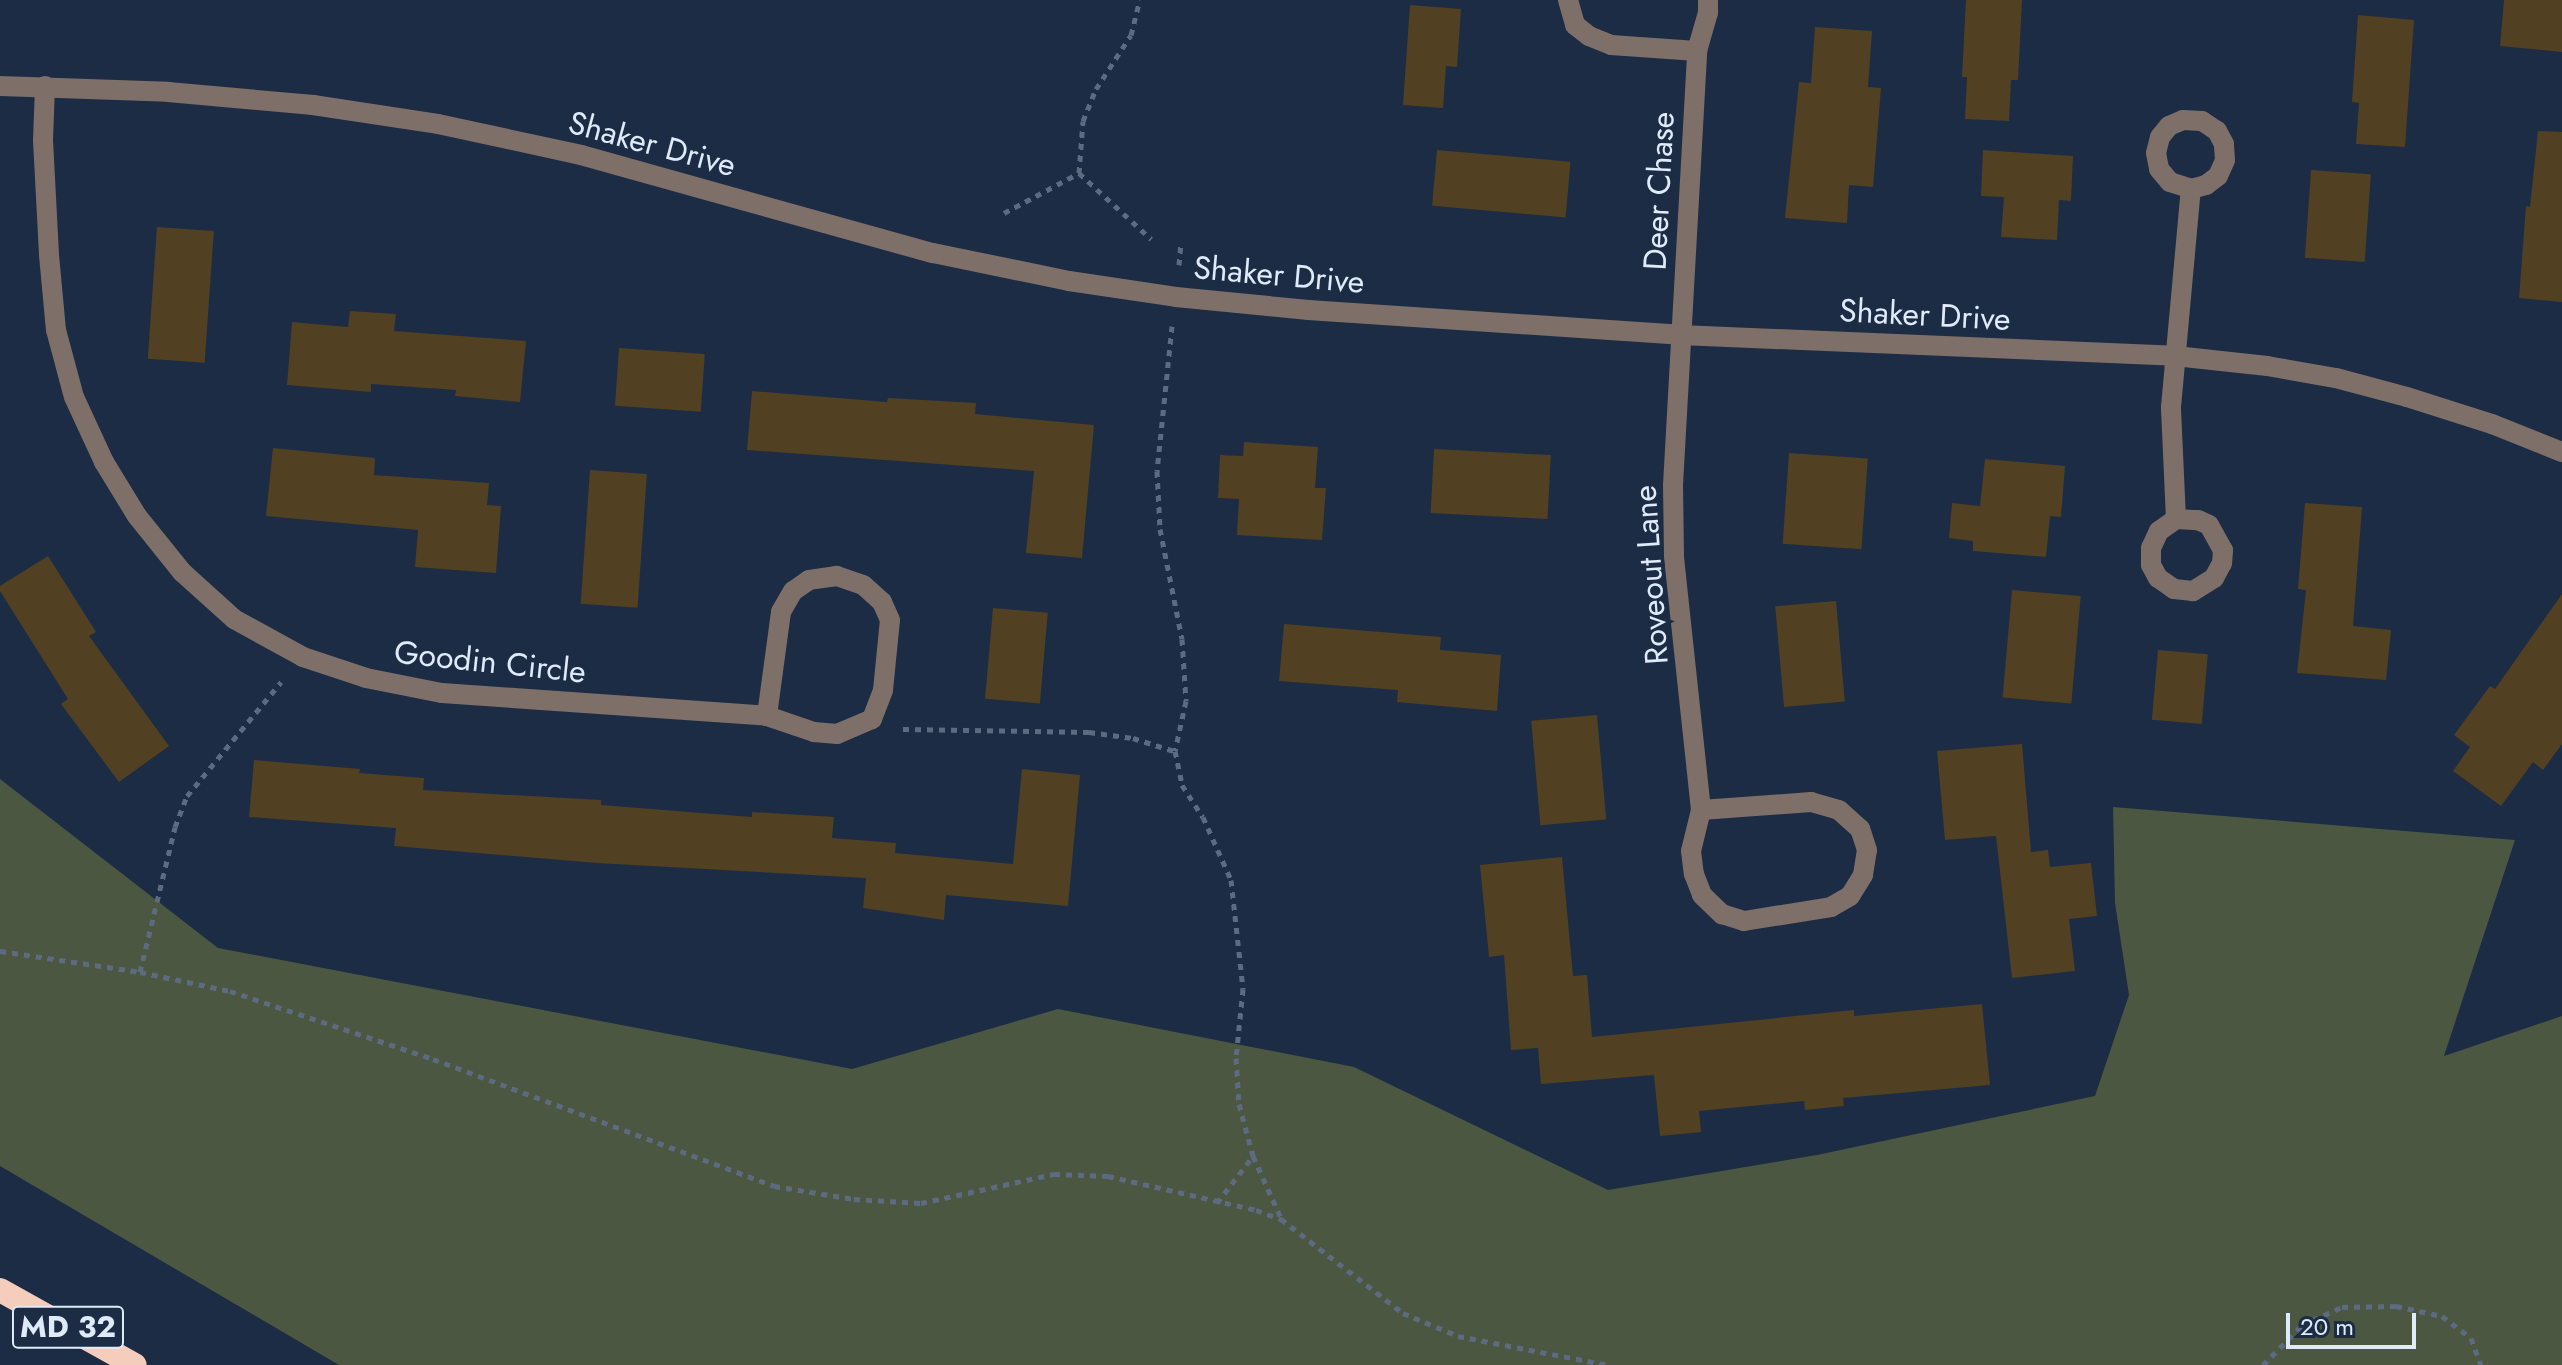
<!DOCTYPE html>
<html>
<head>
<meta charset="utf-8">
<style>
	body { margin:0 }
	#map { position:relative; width:2562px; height:1365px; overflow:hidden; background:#1b2c44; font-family:Jost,sans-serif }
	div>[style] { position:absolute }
	.green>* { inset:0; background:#4c5741 }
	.building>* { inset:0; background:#524023; transform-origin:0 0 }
	.path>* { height:5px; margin-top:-2.5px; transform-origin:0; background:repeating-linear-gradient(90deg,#5c6b81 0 6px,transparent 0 12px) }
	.minor>* { height:20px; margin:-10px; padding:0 10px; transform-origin:10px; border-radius:10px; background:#7f6f69 }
	.highway>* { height:24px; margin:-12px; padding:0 12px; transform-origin:12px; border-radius:12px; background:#f5cdbd }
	span { translate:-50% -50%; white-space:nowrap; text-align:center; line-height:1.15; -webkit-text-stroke:7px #1b2c44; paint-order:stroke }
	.shield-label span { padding:2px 6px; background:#1b2c44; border:2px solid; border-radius:6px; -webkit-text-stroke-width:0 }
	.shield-label { font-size:30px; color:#dfeafa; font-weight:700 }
	.street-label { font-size:32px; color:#dfeafa }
	.scale { position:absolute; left:2286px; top:1313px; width:130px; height:36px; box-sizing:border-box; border:4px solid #dfeafa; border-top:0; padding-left:10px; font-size:24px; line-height:28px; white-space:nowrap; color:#dfeafa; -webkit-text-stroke:6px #1b2c44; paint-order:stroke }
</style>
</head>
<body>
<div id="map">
	<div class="green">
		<i style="clip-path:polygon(0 779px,218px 948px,852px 1069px,1058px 1009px,1354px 1067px,1608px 1190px,1817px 1155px,2095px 1096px,2129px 995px,2115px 903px,2113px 807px,2515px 840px,2444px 1056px,2562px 1016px,2562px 1365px,339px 1365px,0 1166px)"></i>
	</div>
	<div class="building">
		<i style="clip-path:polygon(1966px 0,2022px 0,2018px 80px,2011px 80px,2009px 121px,1965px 119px,1967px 77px,1962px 77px)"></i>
		<i style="clip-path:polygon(2504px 0,2562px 0,2562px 52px,2500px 46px)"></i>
		<i style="clip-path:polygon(1410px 5px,1461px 9px,1457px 67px,1446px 66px,1443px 108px,1403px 105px)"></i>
		<i style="clip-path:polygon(2358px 15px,2414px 20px,2405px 147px,2356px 144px,2359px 103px,2352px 102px)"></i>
		<i style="clip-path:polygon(1815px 27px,1872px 31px,1868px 87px,1881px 88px,1873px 187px,1849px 185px,1847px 223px,1785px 218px,1799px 82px,1811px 83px)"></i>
		<i style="clip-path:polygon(2538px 131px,2562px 132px,2562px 302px,2519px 298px,2526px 206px,2530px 207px)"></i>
		<i style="left:1437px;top:150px;width:134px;height:56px;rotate:5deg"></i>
		<i style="clip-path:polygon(1983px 150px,2073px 156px,2071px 201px,2059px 200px,2057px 240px,2001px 237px,2004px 197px,1981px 196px)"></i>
		<i style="left:2311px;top:170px;width:60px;height:88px;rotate:4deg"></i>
		<i style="left:157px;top:227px;width:57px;height:132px;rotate:4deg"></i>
		<i style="clip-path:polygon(350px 311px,396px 314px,394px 331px,526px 341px,520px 402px,455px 396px,456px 390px,371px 384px,371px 392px,287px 385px,292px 322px,348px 327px)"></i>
		<i style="left:619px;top:348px;width:86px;height:58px;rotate:4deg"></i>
		<i style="clip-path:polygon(752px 391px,887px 402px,888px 398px,976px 403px,975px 414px,1094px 425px,1082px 558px,1026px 553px,1034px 471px,747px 450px)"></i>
		<i style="clip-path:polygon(1244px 442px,1318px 447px,1315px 488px,1326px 488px,1322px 540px,1237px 535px,1239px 499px,1218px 498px,1220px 455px,1243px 456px)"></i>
		<i style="clip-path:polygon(273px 448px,375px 458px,374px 475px,489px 483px,487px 505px,501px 506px,496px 573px,415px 567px,418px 530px,266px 516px)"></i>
		<i style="left:1434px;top:449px;width:117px;height:64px;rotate:3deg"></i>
		<i style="left:1789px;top:453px;width:79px;height:91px;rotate:4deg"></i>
		<i style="clip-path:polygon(1985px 459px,2065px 466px,2061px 517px,2050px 516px,2046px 557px,1973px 551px,1973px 541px,1949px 538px,1952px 503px,1980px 506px)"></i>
		<i style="left:590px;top:470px;width:57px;height:134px;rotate:4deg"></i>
		<i style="clip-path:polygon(2305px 503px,2362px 507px,2353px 626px,2391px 630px,2386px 680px,2297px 673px,2306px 590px,2298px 589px)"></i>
		<i style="clip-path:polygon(48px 556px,96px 632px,89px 636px,169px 746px,119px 782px,61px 704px,68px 699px,0 591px,0 586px)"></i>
		<i style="left:2012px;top:590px;width:69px;height:108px;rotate:5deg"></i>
		<i style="clip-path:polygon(2562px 594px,2562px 744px,2543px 770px,2533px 762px,2501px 806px,2453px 771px,2470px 747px,2454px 735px,2490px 686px,2495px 689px)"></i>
		<i style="left:1836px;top:601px;width:101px;height:61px;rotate:85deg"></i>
		<i style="left:993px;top:608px;width:55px;height:91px;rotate:5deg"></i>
		<i style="clip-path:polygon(1284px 624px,1441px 637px,1440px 650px,1501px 655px,1497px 711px,1397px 702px,1398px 690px,1279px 681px)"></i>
		<i style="left:2158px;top:650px;width:50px;height:70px;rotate:5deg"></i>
		<i style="left:1597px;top:715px;width:105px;height:66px;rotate:85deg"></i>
		<i style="clip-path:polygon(2022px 744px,2031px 852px,2048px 850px,2050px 867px,2091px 863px,2097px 916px,2069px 919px,2075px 971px,2012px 978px,1996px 836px,1945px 840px,1937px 751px)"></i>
		<i style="clip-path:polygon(254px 760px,360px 769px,359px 773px,424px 778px,423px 790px,601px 800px,601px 805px,752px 817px,752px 812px,834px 817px,832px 838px,896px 843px,895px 853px,1013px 864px,1022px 769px,1080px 775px,1068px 906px,946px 895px,944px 920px,863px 908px,866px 878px,597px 863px,394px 846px,396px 828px,249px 817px)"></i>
		<i style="clip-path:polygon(1562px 857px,1573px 976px,1587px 975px,1592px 1037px,1854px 1010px,1854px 1016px,1982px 1004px,1990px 1085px,1843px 1098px,1844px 1106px,1805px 1110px,1804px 1101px,1699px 1111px,1701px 1132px,1660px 1136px,1654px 1075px,1541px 1084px,1538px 1048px,1511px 1050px,1504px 955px,1489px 957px,1480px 865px)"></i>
	</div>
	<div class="path">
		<i style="left:1079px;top:173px;width:98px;rotate:42.5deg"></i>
		<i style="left:1004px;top:213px;width:85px;rotate:-28.1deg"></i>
		<i style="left:1079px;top:173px;width:52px;rotate:-85.6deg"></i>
		<i style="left:1083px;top:121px;width:35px;rotate:-68deg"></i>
		<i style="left:1096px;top:89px;width:64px;rotate:-57.1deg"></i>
		<i style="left:1131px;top:35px;width:36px;rotate:-76deg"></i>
		<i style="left:1179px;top:265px;width:22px;rotate:-85deg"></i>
		<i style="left:1172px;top:326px;width:146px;rotate:95.9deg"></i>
		<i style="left:1157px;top:471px;width:58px;rotate:87deg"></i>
		<i style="left:1160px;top:529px;width:112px;rotate:78.7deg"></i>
		<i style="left:1182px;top:639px;width:62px;rotate:86.3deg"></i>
		<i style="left:1186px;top:701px;width:51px;rotate:102.4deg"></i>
		<i style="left:1175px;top:751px;width:35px;rotate:78deg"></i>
		<i style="left:1182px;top:785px;width:38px;rotate:57deg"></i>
		<i style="left:1203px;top:817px;width:69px;rotate:66deg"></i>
		<i style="left:1231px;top:880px;width:110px;rotate:83.7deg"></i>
		<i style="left:1243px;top:989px;width:69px;rotate:95.8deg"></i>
		<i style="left:1236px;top:1058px;width:46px;rotate:86.3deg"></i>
		<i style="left:1239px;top:1104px;width:54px;rotate:74.9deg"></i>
		<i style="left:1253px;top:1156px;width:68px;rotate:65.7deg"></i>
		<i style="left:903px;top:729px;width:186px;rotate:0.9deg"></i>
		<i style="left:1089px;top:732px;width:44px;rotate:7.8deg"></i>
		<i style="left:1133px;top:738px;width:43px;rotate:17.6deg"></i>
		<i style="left:0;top:951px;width:142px;rotate:8.5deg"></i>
		<i style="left:140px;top:972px;width:92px;rotate:11.9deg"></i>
		<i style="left:230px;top:991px;width:214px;rotate:18.5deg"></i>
		<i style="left:433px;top:1059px;width:364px;rotate:20.4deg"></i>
		<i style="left:774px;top:1186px;width:81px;rotate:9.2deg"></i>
		<i style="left:854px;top:1199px;width:67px;rotate:3.4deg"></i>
		<i style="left:921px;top:1203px;width:136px;rotate:-12.3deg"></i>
		<i style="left:1054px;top:1174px;width:54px;rotate:2.1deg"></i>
		<i style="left:1108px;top:1176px;width:152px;rotate:12.9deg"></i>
		<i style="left:1256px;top:1210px;width:27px;rotate:20deg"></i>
		<i style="left:1281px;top:1219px;width:154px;rotate:37.6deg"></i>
		<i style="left:1403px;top:1313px;width:60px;rotate:22.7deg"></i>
		<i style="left:1458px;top:1336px;width:154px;rotate:10.9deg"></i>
		<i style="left:140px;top:972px;width:149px;rotate:-76.4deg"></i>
		<i style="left:175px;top:827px;width:33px;rotate:-69deg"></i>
		<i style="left:187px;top:796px;width:148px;rotate:-50.5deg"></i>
		<i style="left:1217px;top:1203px;width:59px;rotate:-52.5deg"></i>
		<i style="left:2263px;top:1365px;width:56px;rotate:-45.7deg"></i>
		<i style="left:2302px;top:1325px;width:44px;rotate:-24.2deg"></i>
		<i style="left:2342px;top:1307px;width:54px;rotate:-1.1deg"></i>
		<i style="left:2396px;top:1306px;width:47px;rotate:12.3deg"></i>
		<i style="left:2442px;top:1316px;width:36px;rotate:37deg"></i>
		<i style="left:2471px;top:1338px;width:29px;rotate:70deg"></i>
	</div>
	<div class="minor">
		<i style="left:1568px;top:0;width:26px;rotate:74deg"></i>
		<i style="left:1575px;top:25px;width:18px;rotate:38deg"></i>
		<i style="left:1589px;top:36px;width:24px;rotate:22deg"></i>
		<i style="left:1611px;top:45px;width:86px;rotate:4deg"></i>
		<i style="left:0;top:86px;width:168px;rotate:2deg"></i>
		<i style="left:168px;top:92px;width:146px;rotate:5.1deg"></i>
		<i style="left:313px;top:105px;width:126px;rotate:8.6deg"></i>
		<i style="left:438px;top:124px;width:146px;rotate:12.2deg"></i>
		<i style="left:581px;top:155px;width:365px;rotate:15.6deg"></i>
		<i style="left:933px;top:253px;width:139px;rotate:11.6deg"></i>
		<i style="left:1069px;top:281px;width:108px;rotate:8.5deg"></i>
		<i style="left:1176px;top:297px;width:133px;rotate:5.6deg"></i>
		<i style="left:1308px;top:310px;width:373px;rotate:3.8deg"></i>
		<i style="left:1680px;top:335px;width:495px;rotate:2.4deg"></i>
		<i style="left:2175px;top:356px;width:93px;rotate:6.2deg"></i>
		<i style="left:2267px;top:366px;width:70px;rotate:9.9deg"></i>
		<i style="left:2336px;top:378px;width:73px;rotate:15deg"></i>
		<i style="left:2407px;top:397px;width:89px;rotate:17.6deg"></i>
		<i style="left:2492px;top:424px;width:75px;rotate:21.8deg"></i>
		<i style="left:45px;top:86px;width:54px;rotate:92.1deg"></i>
		<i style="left:43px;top:140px;width:115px;rotate:87deg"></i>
		<i style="left:49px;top:255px;width:75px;rotate:84.7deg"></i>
		<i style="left:56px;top:330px;width:69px;rotate:75deg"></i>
		<i style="left:74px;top:397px;width:72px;rotate:65.2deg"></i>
		<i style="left:104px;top:462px;width:63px;rotate:58.6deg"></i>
		<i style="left:137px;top:516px;width:72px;rotate:51.2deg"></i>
		<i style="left:182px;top:572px;width:70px;rotate:42.1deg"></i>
		<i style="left:234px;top:619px;width:79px;rotate:28.8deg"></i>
		<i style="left:303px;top:657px;width:66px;rotate:18.4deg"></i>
		<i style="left:366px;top:678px;width:77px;rotate:11.2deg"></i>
		<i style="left:442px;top:693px;width:326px;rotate:4deg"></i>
		<i style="left:767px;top:716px;width:50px;rotate:18.8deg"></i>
		<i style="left:814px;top:732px;width:23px;rotate:5deg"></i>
		<i style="left:837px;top:734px;width:38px;rotate:-23deg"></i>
		<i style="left:872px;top:719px;width:31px;rotate:-69deg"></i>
		<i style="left:883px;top:690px;width:70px;rotate:-84.3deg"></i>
		<i style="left:890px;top:620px;width:20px;rotate:-114deg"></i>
		<i style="left:882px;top:602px;width:25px;rotate:-138deg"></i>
		<i style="left:863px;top:585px;width:28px;rotate:-161deg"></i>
		<i style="left:837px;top:576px;width:28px;rotate:172deg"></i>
		<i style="left:809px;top:580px;width:19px;rotate:145deg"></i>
		<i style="left:793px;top:591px;width:24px;rotate:120deg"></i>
		<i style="left:781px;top:612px;width:105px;rotate:97.7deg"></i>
		<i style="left:2176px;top:519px;width:22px;rotate:3deg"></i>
		<i style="left:2198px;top:520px;width:12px;rotate:24deg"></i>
		<i style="left:2209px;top:525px;width:29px;rotate:61deg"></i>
		<i style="left:2223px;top:550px;width:13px;rotate:94deg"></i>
		<i style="left:2222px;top:563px;width:17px;rotate:118deg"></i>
		<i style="left:2214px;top:578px;width:25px;rotate:148deg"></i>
		<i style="left:2193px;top:591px;width:19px;rotate:-174deg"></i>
		<i style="left:2174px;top:589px;width:19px;rotate:-145deg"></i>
		<i style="left:2158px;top:578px;width:15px;rotate:-118deg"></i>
		<i style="left:2151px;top:565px;width:17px;rotate:-90deg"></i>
		<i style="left:2151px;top:548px;width:19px;rotate:-65deg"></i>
		<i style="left:2159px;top:531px;width:21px;rotate:-35deg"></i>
		<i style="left:2176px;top:519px;width:112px;rotate:-92.6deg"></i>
		<i style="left:2171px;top:407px;width:219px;rotate:-84.8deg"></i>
		<i style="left:2191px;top:189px;width:16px;rotate:-15deg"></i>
		<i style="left:2206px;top:185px;width:15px;rotate:-37deg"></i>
		<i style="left:2218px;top:176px;width:17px;rotate:-66deg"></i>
		<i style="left:2225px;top:160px;width:16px;rotate:-94deg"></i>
		<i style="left:2224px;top:144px;width:15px;rotate:-118deg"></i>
		<i style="left:2217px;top:131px;width:18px;rotate:-146deg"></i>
		<i style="left:2202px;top:121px;width:19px;rotate:-177deg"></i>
		<i style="left:2183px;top:120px;width:15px;rotate:157deg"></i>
		<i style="left:2169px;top:126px;width:14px;rotate:129deg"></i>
		<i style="left:2160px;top:137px;width:16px;rotate:104deg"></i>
		<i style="left:2156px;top:153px;width:16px;rotate:79deg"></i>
		<i style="left:2159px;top:169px;width:17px;rotate:50deg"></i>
		<i style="left:2170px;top:182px;width:22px;rotate:18deg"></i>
		<i style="left:1701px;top:810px;width:42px;rotate:103.7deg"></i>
		<i style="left:1691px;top:851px;width:23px;rotate:83deg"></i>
		<i style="left:1694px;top:874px;width:22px;rotate:69deg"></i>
		<i style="left:1702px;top:895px;width:28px;rotate:44deg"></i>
		<i style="left:1722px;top:914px;width:23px;rotate:18deg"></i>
		<i style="left:1744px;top:921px;width:88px;rotate:-9.1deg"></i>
		<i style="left:1831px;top:907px;width:22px;rotate:-30deg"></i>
		<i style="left:1850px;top:896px;width:25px;rotate:-58deg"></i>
		<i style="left:1863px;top:875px;width:25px;rotate:-81deg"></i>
		<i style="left:1867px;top:850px;width:22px;rotate:-108deg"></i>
		<i style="left:1860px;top:829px;width:28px;rotate:-138deg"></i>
		<i style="left:1839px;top:810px;width:29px;rotate:-164deg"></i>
		<i style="left:1811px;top:802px;width:110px;rotate:175.8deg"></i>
		<i style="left:1701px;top:810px;width:255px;rotate:-96.1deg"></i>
		<i style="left:1674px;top:556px;width:71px;rotate:-90.8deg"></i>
		<i style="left:1673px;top:485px;width:435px;rotate:-86.8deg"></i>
		<i style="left:1697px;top:51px;width:40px;rotate:-74deg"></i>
		<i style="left:1708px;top:13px;width:13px;rotate:-90deg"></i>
	</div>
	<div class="highway">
		<i style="left:0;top:1290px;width:154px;rotate:29.1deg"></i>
	</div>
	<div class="shield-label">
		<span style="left:68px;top:1327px">MD 32</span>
	</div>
	<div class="street-label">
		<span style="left:652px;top:144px;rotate:15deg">Shaker Drive</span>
		<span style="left:1659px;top:191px;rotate:-87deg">Deer Chase</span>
		<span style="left:1279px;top:275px;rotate:5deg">Shaker Drive</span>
		<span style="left:1925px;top:315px;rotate:3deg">Shaker Drive</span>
		<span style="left:1651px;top:575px;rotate:-94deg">Roveout Lane</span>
		<span style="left:490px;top:662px;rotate:6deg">Goodin Circle</span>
	</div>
	<div class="scale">20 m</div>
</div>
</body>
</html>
